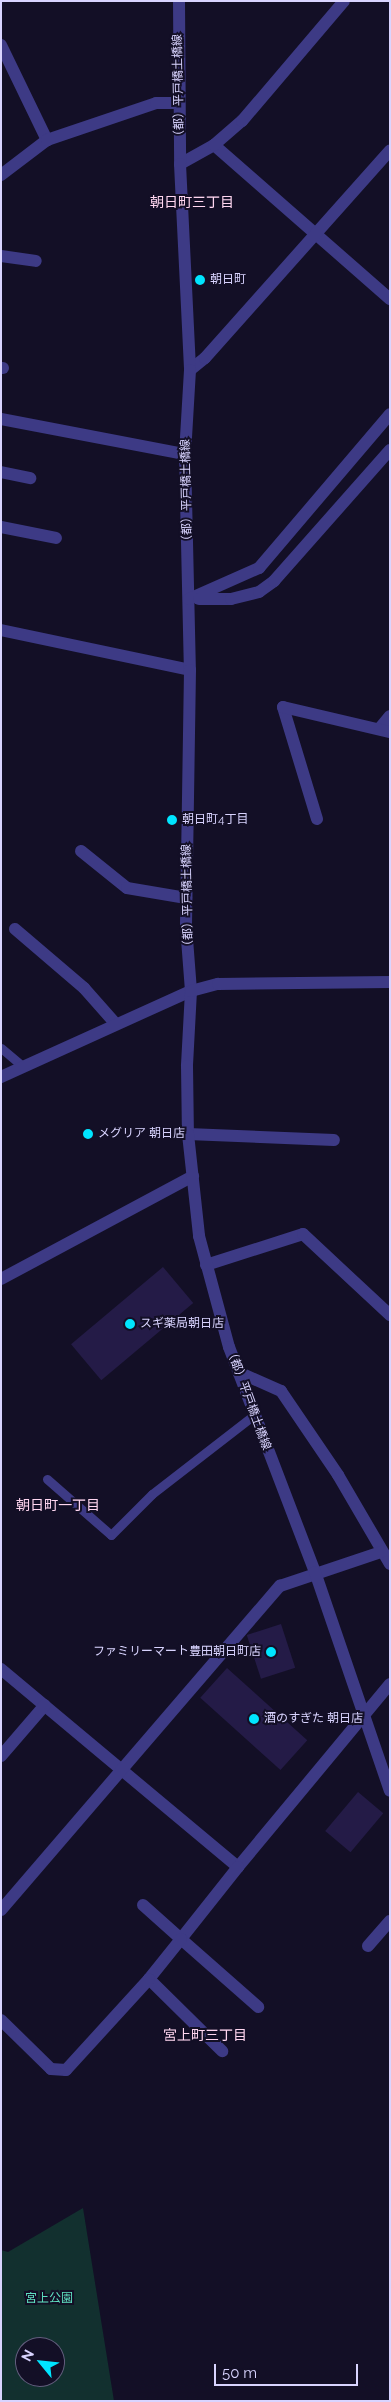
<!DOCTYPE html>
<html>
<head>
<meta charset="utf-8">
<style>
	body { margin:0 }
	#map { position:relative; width:391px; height:2402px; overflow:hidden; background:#130f26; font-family:Raleway,"Noto Sans JP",sans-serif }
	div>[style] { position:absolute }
	.green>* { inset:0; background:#12302f }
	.building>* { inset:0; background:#241b47; transform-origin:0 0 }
	.service>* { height:9px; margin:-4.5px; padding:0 4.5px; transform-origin:4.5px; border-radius:4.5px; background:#3d3a85 }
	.minor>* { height:12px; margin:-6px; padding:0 6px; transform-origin:6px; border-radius:6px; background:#3d3a85 }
	.tertiary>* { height:12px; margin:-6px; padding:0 6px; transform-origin:6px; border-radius:6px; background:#3d3a85 }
	.dots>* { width:14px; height:14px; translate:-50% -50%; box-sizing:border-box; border:2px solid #130f26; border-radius:50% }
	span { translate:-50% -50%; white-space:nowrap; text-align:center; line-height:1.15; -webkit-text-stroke:4px #130f26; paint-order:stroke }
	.street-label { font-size:12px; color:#d9d4ff }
	.poi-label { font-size:12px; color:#d9d4ff }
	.left { translate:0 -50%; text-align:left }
	.right { translate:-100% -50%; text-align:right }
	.park-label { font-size:12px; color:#5fe0c0 }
	.neighbourhood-label { font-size:14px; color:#ffd6f0 }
	.frame { position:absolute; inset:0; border:2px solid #d9d4ff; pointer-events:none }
	.north { position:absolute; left:15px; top:2337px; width:50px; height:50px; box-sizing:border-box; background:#130f26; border:1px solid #625e7d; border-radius:50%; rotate:298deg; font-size:14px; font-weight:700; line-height:20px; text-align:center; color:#d9d4ff }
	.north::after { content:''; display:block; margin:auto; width:18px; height:22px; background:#00e5ff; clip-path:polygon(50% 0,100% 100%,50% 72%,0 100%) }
	.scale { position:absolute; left:214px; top:2364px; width:144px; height:22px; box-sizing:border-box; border:2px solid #d9d4ff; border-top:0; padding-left:6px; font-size:15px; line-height:18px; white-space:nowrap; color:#d9d4ff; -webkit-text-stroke:4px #130f26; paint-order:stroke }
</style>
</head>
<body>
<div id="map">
	<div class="green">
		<i style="clip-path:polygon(evenodd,83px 2208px,114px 2401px,1px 2401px,1px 2250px,8px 2252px,83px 2208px,25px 2347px,55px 2347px,55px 2377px,25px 2377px,25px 2347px)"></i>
	</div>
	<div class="building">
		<i style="left:163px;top:1267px;width:47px;height:120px;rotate:50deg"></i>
		<i style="left:281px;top:1624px;width:46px;height:36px;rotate:72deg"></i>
		<i style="left:227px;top:1668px;width:108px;height:40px;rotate:42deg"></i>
		<i style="left:358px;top:1792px;width:33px;height:51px;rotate:40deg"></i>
	</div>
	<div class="service">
		<i style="left:1px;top:1048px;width:26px;rotate:40deg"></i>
		<i style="left:47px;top:1479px;width:85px;rotate:41.2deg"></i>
		<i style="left:111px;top:1535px;width:58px;rotate:-45deg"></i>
		<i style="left:152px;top:1494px;width:129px;rotate:-37.8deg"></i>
	</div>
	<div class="minor">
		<i style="left:1px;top:45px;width:106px;rotate:64.2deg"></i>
		<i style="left:214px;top:145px;width:234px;rotate:41.2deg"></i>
		<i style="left:180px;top:164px;width:39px;rotate:-29deg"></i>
		<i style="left:214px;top:145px;width:37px;rotate:-41deg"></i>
		<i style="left:242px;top:121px;width:157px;rotate:-49.6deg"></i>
		<i style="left:1px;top:175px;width:58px;rotate:-37.3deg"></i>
		<i style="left:47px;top:140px;width:115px;rotate:-18.7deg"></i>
		<i style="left:156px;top:103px;width:23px"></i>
		<i style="left:1px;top:256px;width:35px;rotate:8deg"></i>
		<i style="left:1px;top:368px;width:2px"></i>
		<i style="left:190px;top:370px;width:19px;rotate:-39deg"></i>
		<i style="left:205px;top:358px;width:278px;rotate:-48.3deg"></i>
		<i style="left:1px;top:419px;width:187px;rotate:10.8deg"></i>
		<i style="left:1px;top:472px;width:30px;rotate:12deg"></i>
		<i style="left:1px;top:527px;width:56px;rotate:11.3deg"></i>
		<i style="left:1px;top:630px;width:193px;rotate:11.9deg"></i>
		<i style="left:379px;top:729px;width:17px;rotate:-50deg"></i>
		<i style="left:317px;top:819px;width:117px;rotate:-106.9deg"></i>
		<i style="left:283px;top:707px;width:110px;rotate:13.2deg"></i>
		<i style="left:81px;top:851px;width:59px;rotate:38.8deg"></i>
		<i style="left:127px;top:888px;width:60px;rotate:9.6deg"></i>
		<i style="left:15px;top:929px;width:91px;rotate:40.5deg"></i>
		<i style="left:84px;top:988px;width:47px;rotate:48.5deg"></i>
		<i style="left:1px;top:1077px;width:209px;rotate:-24.4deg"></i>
		<i style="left:188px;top:1134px;width:146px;rotate:2.4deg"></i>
		<i style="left:206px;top:1265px;width:102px;rotate:-17.7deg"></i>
		<i style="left:303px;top:1234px;width:119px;rotate:43deg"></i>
		<i style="left:1px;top:1279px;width:218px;rotate:-28.2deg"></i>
		<i style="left:238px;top:1372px;width:47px;rotate:23.8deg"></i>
		<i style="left:281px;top:1391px;width:102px;rotate:55.8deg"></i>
		<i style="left:338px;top:1475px;width:103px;rotate:59.7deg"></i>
		<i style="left:1px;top:1669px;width:309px;rotate:39.9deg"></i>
		<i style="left:238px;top:1867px;width:238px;rotate:-50.3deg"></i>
		<i style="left:1px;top:1756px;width:67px;rotate:-49.2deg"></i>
		<i style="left:238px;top:1867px;width:92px;rotate:128.4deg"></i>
		<i style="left:181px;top:1939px;width:103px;rotate:41.4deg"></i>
		<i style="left:143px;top:1905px;width:51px;rotate:41.8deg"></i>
		<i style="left:181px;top:1939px;width:51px;rotate:128.7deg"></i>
		<i style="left:149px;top:1979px;width:103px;rotate:44.6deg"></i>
		<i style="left:1px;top:1910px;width:428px;rotate:-49.3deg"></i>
		<i style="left:280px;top:1586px;width:107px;rotate:-18.6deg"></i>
		<i style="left:368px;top:1946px;width:33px;rotate:-49deg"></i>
		<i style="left:1px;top:2020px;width:70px;rotate:44.4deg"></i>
		<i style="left:51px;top:2069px;width:15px;rotate:4deg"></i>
		<i style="left:66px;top:2070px;width:123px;rotate:-47.6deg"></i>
	</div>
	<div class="tertiary">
		<i style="left:179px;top:1px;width:163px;rotate:89.6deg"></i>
		<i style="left:180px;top:164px;width:206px;rotate:87.2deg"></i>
		<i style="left:190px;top:370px;width:84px;rotate:93.4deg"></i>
		<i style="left:185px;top:454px;width:216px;rotate:88.7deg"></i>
		<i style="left:190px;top:670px;width:256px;rotate:90.9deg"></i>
		<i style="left:186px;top:926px;width:65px;rotate:85.6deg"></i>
		<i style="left:191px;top:991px;width:75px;rotate:93.1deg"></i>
		<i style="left:187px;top:1066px;width:68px;rotate:89.2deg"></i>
		<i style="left:188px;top:1134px;width:103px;rotate:83.8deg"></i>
		<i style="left:199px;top:1236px;width:115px;rotate:74.9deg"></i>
		<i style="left:229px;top:1347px;width:241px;rotate:69.1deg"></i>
		<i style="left:315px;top:1572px;width:231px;rotate:71.1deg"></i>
		<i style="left:189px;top:599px;width:77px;rotate:-23.9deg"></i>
		<i style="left:259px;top:568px;width:202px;rotate:-49.6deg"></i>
		<i style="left:199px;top:599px;width:32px"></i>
		<i style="left:231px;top:599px;width:29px;rotate:-14deg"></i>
		<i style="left:259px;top:592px;width:19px;rotate:-36deg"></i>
		<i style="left:274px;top:581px;width:175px;rotate:-48.5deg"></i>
		<i style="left:191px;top:991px;width:28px;rotate:-15deg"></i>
		<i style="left:218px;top:984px;width:172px;rotate:-0.7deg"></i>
	</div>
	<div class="dots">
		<i style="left:200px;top:280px;background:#00e5ff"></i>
		<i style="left:172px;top:820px;background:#00e5ff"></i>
		<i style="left:88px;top:1134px;background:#00e5ff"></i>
		<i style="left:130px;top:1324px;background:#00e5ff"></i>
		<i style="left:271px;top:1652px;background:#00e5ff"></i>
		<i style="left:254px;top:1719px;background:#00e5ff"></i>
	</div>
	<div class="street-label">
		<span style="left:179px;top:88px;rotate:-91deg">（都）平戸橋土橋線</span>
		<span style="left:187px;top:493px;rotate:-91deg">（都）平戸橋土橋線</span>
		<span style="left:188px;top:898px;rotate:-91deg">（都）平戸橋土橋線</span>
		<span style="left:248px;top:1399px;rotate:70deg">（都）平戸橋土橋線</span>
	</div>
	<div class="poi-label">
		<span class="left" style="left:210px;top:280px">朝日町</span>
		<span class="left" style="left:182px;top:820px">朝日町4丁目</span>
		<span class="left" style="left:98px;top:1134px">メグリア 朝日店</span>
		<span class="left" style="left:140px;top:1324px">スギ薬局朝日店</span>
		<span class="right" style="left:261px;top:1652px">ファミリーマート豊田朝日町店</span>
		<span class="left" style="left:264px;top:1719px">酒のすぎた 朝日店</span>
	</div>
	<div class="park-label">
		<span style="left:49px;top:2299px">宮上公園</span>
	</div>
	<div class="neighbourhood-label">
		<span style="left:192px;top:202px">朝日町三丁目</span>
		<span style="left:58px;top:1505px">朝日町一丁目</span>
		<span style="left:205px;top:2035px">宮上町三丁目</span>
	</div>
	<div class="frame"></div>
	<div class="north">N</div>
	<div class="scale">50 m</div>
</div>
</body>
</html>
